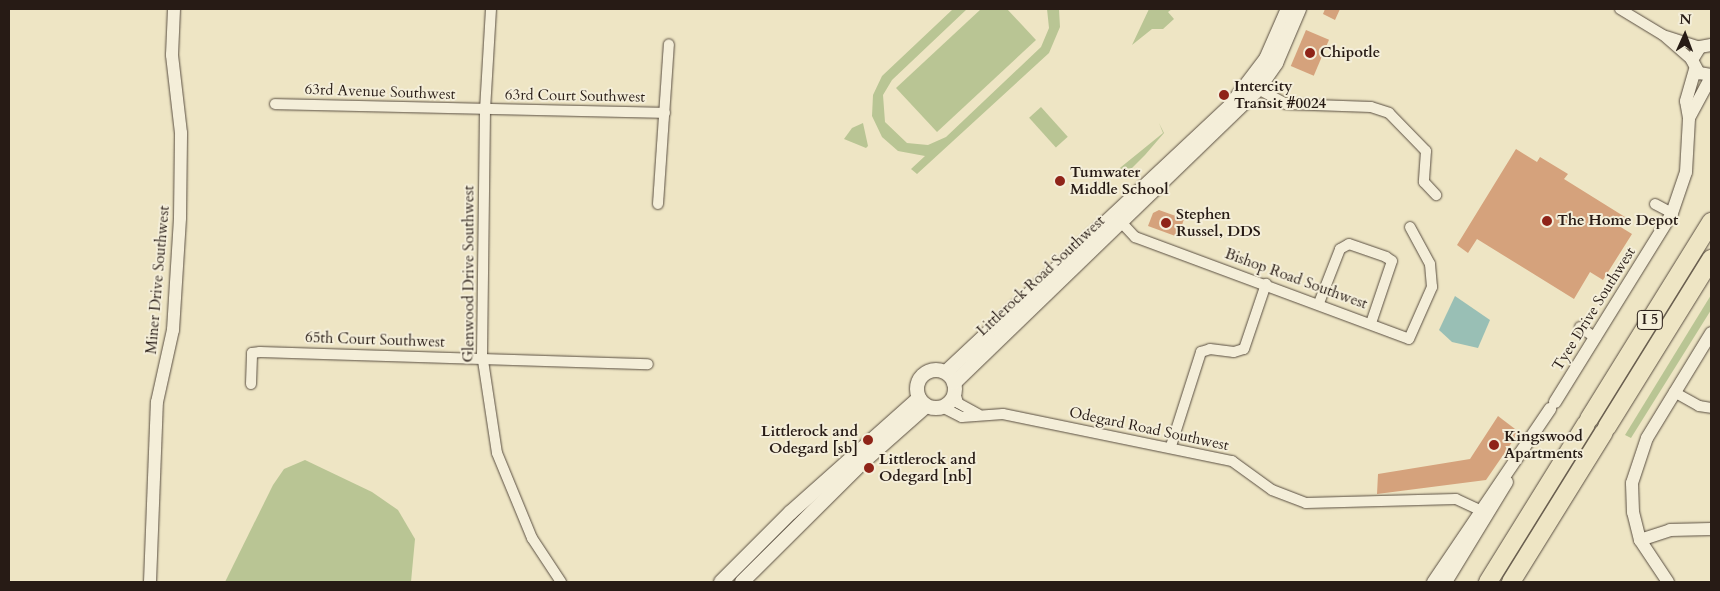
<!DOCTYPE html>
<html>
<head>
<meta charset="utf-8">
<style>
	body { margin:0 }
	#map { position:relative; width:1720px; height:591px; overflow:hidden; background:#eee5c4; font-family:Cardo,serif }
	div>[style] { position:absolute }
	.green>* { inset:0; background:#b9c594; transform-origin:0 0 }
	.water>* { inset:0; background:#99bfb5 }
	.building>* { inset:0; background:#d5a27c; transform-origin:0 0 }
	.roads { filter:drop-shadow(0 0 1px #594e41) drop-shadow(0 0 1px #594e41) }
	.minor>* { height:10px; margin:-5px; padding:0 5px; transform-origin:5px; border-radius:5px; background:#f4eed9 }
	.tertiary>* { height:12px; margin:-6px; padding:0 6px; transform-origin:6px; border-radius:6px; background:#f4eed9 }
	.secondary>* { height:14px; margin:-7px; padding:0 7px; transform-origin:7px; border-radius:7px; background:#f4eed9 }
	.secondary>.ring { margin:-7px; padding:0; box-sizing:content-box; background:none; border:14px solid #f4eed9; border-radius:50% }
	.motorway>* { height:18px; margin:-9px; padding:0 9px; transform-origin:9px; border-radius:9px; background:#eee5c4 }
	.dots>* { width:14px; height:14px; translate:-50% -50%; box-sizing:border-box; border:2px solid #f4eed9; border-radius:50% }
	span { translate:-50% -50%; white-space:nowrap; text-align:center; line-height:1.15; -webkit-text-stroke:4px #f4eed9; paint-order:stroke }
	.shield-label span { padding:1px 4px; background:#f4eed9; border:1px solid; border-radius:4px; -webkit-text-stroke-width:0 }
	.shield-label { font-size:14px; color:#271b15; font-weight:700 }
	.poi-label { font-size:15px; color:#271b15; font-weight:700 }
	.left { translate:0 -50%; text-align:left }
	.right { translate:-100% -50%; text-align:right }
	.street-label { font-size:15px; color:#271b15 }
	.frame { position:absolute; inset:0; border:10px solid #271b15; pointer-events:none }
	.north { position:absolute; left:1660px; top:10px; width:50px; height:50px; -webkit-text-stroke:4px #f4eed9; paint-order:stroke; rotate:2deg; font-size:14px; font-weight:700; line-height:20px; text-align:center; color:#271b15 }
	.north::after { content:''; display:block; margin:auto; width:18px; height:22px; background:#271b15; clip-path:polygon(50% 0,100% 100%,50% 72%,0 100%) }
</style>
</head>
<body>
<div id="map">
	<div class="green">
		<i style="clip-path:polygon(953px 9px,967px 9px,892px 80px,883px 95px,885px 122px,907px 143px,928px 145px,946px 137px,1041px 47px,1049px 28px,1047px 9px,1059px 9px,1060px 27px,1049px 53px,917px 174px,911px 169px,925px 156px,898px 151px,882px 137px,872px 116px,873px 95px,882px 76px)"></i>
		<i style="clip-path:polygon(981px 9px,1007px 9px,1036px 40px,937px 132px,896px 88px)"></i>
		<i style="clip-path:polygon(1149px 9px,1172px 9px,1168px 12px,1174px 19px,1163px 29px,1152px 29px,1132px 45px)"></i>
		<i style="left:1041px;top:107px;width:40px;height:16px;rotate:48deg"></i>
		<i style="clip-path:polygon(863px 123px,868px 146px,866px 148px,844px 139px,852px 128px)"></i>
		<i style="clip-path:polygon(1159px 123px,1164px 133px,1145px 155px,1121px 179px,1110px 176px,1163px 133px)"></i>
		<i style="clip-path:polygon(1711px 295px,1711px 310px,1631px 438px,1625px 435px)"></i>
		<i style="clip-path:polygon(305px 460px,372px 492px,398px 510px,415px 539px,411px 582px,225px 582px,273px 485px,284px 469px)"></i>
	</div>
	<div class="water">
		<i style="clip-path:polygon(1455px 296px,1490px 320px,1478px 348px,1452px 342px,1439px 330px)"></i>
	</div>
	<div class="building">
		<i style="clip-path:polygon(1325px 9px,1340px 9px,1335px 20px,1323px 14px)"></i>
		<i style="left:1306px;top:30px;width:25px;height:39px;rotate:23deg"></i>
		<i style="clip-path:polygon(1516px 149px,1537px 162px,1540px 157px,1568px 174px,1564px 179px,1625px 217px,1619px 226px,1632px 234px,1603px 280px,1590px 272px,1574px 299px,1477px 239px,1468px 253px,1457px 245px)"></i>
		<i style="clip-path:polygon(1159px 210px,1184px 219px,1178px 237px,1148px 226px,1153px 213px)"></i>
		<i style="clip-path:polygon(1498px 416px,1519px 432px,1486px 480px,1377px 494px,1378px 474px,1470px 459px)"></i>
	</div>
	<div class="roads">
		<div class="minor">
			<i style="left:491px;top:9px;width:101px;rotate:93.4deg"></i>
			<i style="left:485px;top:110px;width:244px;rotate:90.7deg"></i>
			<i style="left:482px;top:354px;width:100px;rotate:81.4deg"></i>
			<i style="left:497px;top:453px;width:92px;rotate:67.6deg"></i>
			<i style="left:532px;top:538px;width:53px;rotate:56.6deg"></i>
			<i style="left:1620px;top:9px;width:50px;rotate:31.2deg"></i>
			<i style="left:1663px;top:35px;width:38px;rotate:41deg"></i>
			<i style="left:1666px;top:36px;width:36px;rotate:18deg"></i>
			<i style="left:1258px;top:89px;width:32px;rotate:28deg"></i>
			<i style="left:1286px;top:104px;width:85px;rotate:2deg"></i>
			<i style="left:1371px;top:107px;width:19px;rotate:18deg"></i>
			<i style="left:1389px;top:113px;width:53px;rotate:45.8deg"></i>
			<i style="left:1426px;top:151px;width:31px;rotate:94deg"></i>
			<i style="left:1424px;top:182px;width:18px;rotate:47deg"></i>
			<i style="left:275px;top:104px;width:390px;rotate:1.3deg"></i>
			<i style="left:658px;top:204px;width:160px;rotate:-86.1deg"></i>
			<i style="left:1655px;top:204px;width:19px;rotate:28deg"></i>
			<i style="left:1121px;top:222px;width:21px;rotate:47deg"></i>
			<i style="left:1135px;top:237px;width:292px;rotate:20.4deg"></i>
			<i style="left:1409px;top:339px;width:57px;rotate:-66.1deg"></i>
			<i style="left:1432px;top:287px;width:23px;rotate:-95deg"></i>
			<i style="left:1430px;top:264px;width:42px;rotate:-118.4deg"></i>
			<i style="left:1319px;top:303px;width:58px;rotate:-68.7deg"></i>
			<i style="left:1340px;top:249px;width:10px;rotate:-29deg"></i>
			<i style="left:1349px;top:244px;width:39px;rotate:19deg"></i>
			<i style="left:1386px;top:257px;width:7px;rotate:34deg"></i>
			<i style="left:1392px;top:261px;width:65px;rotate:108.7deg"></i>
			<i style="left:1580px;top:327px;width:19px;rotate:35deg"></i>
			<i style="left:251px;top:384px;width:31px;rotate:-88deg"></i>
			<i style="left:252px;top:353px;width:8px;rotate:-7deg"></i>
			<i style="left:260px;top:352px;width:388px;rotate:1.8deg"></i>
			<i style="left:955px;top:392px;width:11px;rotate:75deg"></i>
			<i style="left:958px;top:403px;width:23px;rotate:29deg"></i>
			<i style="left:1674px;top:392px;width:29px;rotate:29deg"></i>
			<i style="left:1699px;top:406px;width:12px;rotate:9deg"></i>
			<i style="left:942px;top:407px;width:22px;rotate:27deg"></i>
			<i style="left:962px;top:417px;width:41px;rotate:-4.2deg"></i>
			<i style="left:1003px;top:414px;width:234px;rotate:11.6deg"></i>
			<i style="left:1232px;top:461px;width:49px;rotate:35.9deg"></i>
			<i style="left:1272px;top:490px;width:36px;rotate:21deg"></i>
			<i style="left:1306px;top:503px;width:150px;rotate:-1.5deg"></i>
			<i style="left:1456px;top:499px;width:35px;rotate:25deg"></i>
			<i style="left:1171px;top:446px;width:99px;rotate:-72.3deg"></i>
			<i style="left:1201px;top:352px;width:9px;rotate:-18deg"></i>
			<i style="left:1210px;top:349px;width:24px;rotate:7deg"></i>
			<i style="left:1234px;top:352px;width:10px;rotate:-17deg"></i>
			<i style="left:1244px;top:349px;width:69px;rotate:-71.3deg"></i>
		</div>
		<div class="tertiary">
			<i style="left:1711px;top:45px;width:11px;rotate:170deg"></i>
			<i style="left:1700px;top:47px;width:15px;rotate:122deg"></i>
			<i style="left:1692px;top:60px;width:15px;rotate:62deg"></i>
			<i style="left:1699px;top:73px;width:12px;rotate:9deg"></i>
			<i style="left:1689px;top:118px;width:17px;rotate:-100deg"></i>
			<i style="left:1686px;top:101px;width:32px;rotate:-74deg"></i>
			<i style="left:1555px;top:402px;width:222px;rotate:-58.2deg"></i>
			<i style="left:1672px;top:213px;width:43px;rotate:-71.1deg"></i>
			<i style="left:1686px;top:172px;width:54px;rotate:-86.8deg"></i>
			<i style="left:1689px;top:118px;width:47px;rotate:-61.8deg"></i>
			<i style="left:1640px;top:540px;width:32px;rotate:-18deg"></i>
			<i style="left:1670px;top:530px;width:41px;rotate:-1.4deg"></i>
			<i style="left:150px;top:582px;width:180px;rotate:-87.8deg"></i>
			<i style="left:157px;top:402px;width:74px;rotate:-77.5deg"></i>
			<i style="left:173px;top:330px;width:112px;rotate:-86.4deg"></i>
			<i style="left:180px;top:218px;width:85px;rotate:-89.3deg"></i>
			<i style="left:181px;top:133px;width:79px;rotate:-96.6deg"></i>
			<i style="left:172px;top:55px;width:46px;rotate:-87.5deg"></i>
			<i style="left:1433px;top:582px;width:209px;rotate:-55.9deg"></i>
			<i style="left:1446px;top:582px;width:117px;rotate:-58.6deg"></i>
			<i style="left:1668px;top:582px;width:50px;rotate:-123.7deg"></i>
			<i style="left:1640px;top:540px;width:29px;rotate:-104deg"></i>
			<i style="left:1633px;top:512px;width:29px;rotate:-92deg"></i>
			<i style="left:1632px;top:483px;width:47px;rotate:-71.6deg"></i>
			<i style="left:1647px;top:438px;width:123px;rotate:-58.6deg"></i>
		</div>
		<div class="secondary">
			<i class="ring" style="left:917px;top:370px;width:24px;height:24px"></i>
			<i style="left:946px;top:372px;width:391px;rotate:-43.1deg"></i>
			<i style="left:1231px;top:105px;width:58px;rotate:-52.7deg"></i>
			<i style="left:1266px;top:59px;width:55px;rotate:-66.3deg"></i>
			<i style="left:954px;top:383px;width:423px;rotate:-44deg"></i>
			<i style="left:1258px;top:89px;width:32px;rotate:-55deg"></i>
			<i style="left:1276px;top:63px;width:59px;rotate:-66.9deg"></i>
			<i style="left:721px;top:582px;width:98px;rotate:-45deg"></i>
			<i style="left:790px;top:513px;width:173px;rotate:-41.7deg"></i>
			<i style="left:742px;top:582px;width:172px;rotate:-44.8deg"></i>
			<i style="left:864px;top:461px;width:83px;rotate:-41.6deg"></i>
		</div>
		<div class="motorway">
			<i style="left:1589px;top:419px;width:232px;rotate:-58.2deg"></i>
			<i style="left:1607px;top:427px;width:198px;rotate:-58.2deg"></i>
			<i style="left:1488px;top:582px;width:186px;rotate:-58.2deg"></i>
			<i style="left:1511px;top:582px;width:176px;rotate:-58.2deg"></i>
		</div>
	</div>
	<div class="dots">
		<i style="left:1310px;top:53px;background:#8f2418"></i>
		<i style="left:1224px;top:95px;background:#8f2418"></i>
		<i style="left:1060px;top:181px;background:#8f2418"></i>
		<i style="left:1547px;top:221px;background:#8f2418"></i>
		<i style="left:1166px;top:223px;background:#8f2418"></i>
		<i style="left:868px;top:440px;background:#8f2418"></i>
		<i style="left:1494px;top:445px;background:#8f2418"></i>
		<i style="left:869px;top:468px;background:#8f2418"></i>
	</div>
	<div class="shield-label">
		<span style="left:1650px;top:320px">I 5</span>
	</div>
	<div class="poi-label">
		<span class="left" style="left:1320px;top:53px">Chipotle</span>
		<span class="left" style="left:1234px;top:95px">Intercity<br>Transit #0024</span>
		<span class="left" style="left:1070px;top:181px">Tumwater<br>Middle School</span>
		<span class="left" style="left:1176px;top:223px">Stephen<br>Russel, DDS</span>
		<span class="left" style="left:1557px;top:221px">The Home Depot</span>
		<span class="right" style="left:858px;top:440px">Littlerock and<br>Odegard [sb]</span>
		<span class="left" style="left:1504px;top:445px">Kingswood<br>Apartments</span>
		<span class="left" style="left:879px;top:468px">Littlerock and<br>Odegard [nb]</span>
	</div>
	<div class="street-label">
		<span style="left:380px;top:92px;rotate:2deg">63rd Avenue Southwest</span>
		<span style="left:575px;top:96px;rotate:1deg">63rd Court Southwest</span>
		<span style="left:469px;top:274px;rotate:-90deg">Glenwood Drive Southwest</span>
		<span style="left:1041px;top:276px;rotate:-43deg">Littlerock Road Southwest</span>
		<span style="left:1296px;top:279px;rotate:20deg">Bishop Road Southwest</span>
		<span style="left:158px;top:280px;rotate:-85deg">Miner Drive Southwest</span>
		<span style="left:1594px;top:309px;rotate:-58deg">Tyee Drive Southwest</span>
		<span style="left:375px;top:340px;rotate:2deg">65th Court Southwest</span>
		<span style="left:1149px;top:429px;rotate:12deg">Odegard Road Southwest</span>
	</div>
	<div class="frame"></div>
	<div class="north">N</div>
</div>
</body>
</html>
